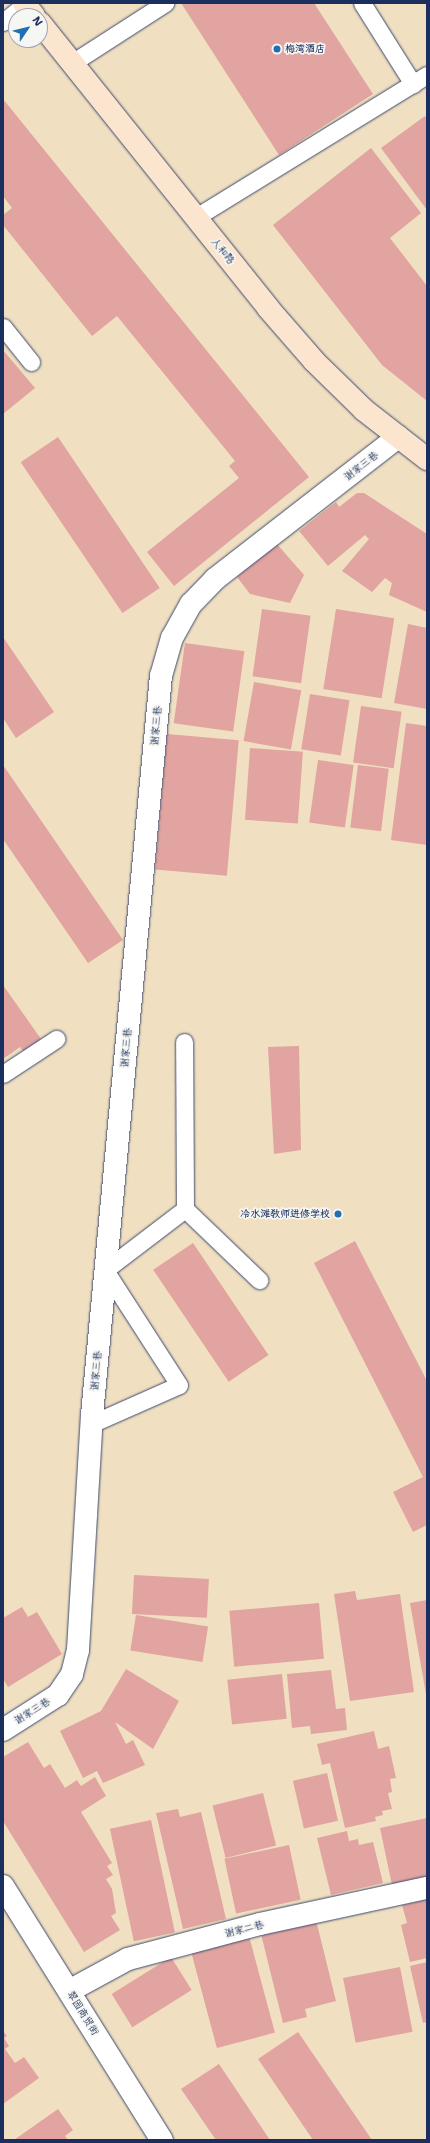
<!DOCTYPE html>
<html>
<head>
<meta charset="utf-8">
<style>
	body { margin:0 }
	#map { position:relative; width:430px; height:2143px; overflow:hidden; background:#f0dfc1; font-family:"Shantell Sans","LXGW WenKai TC",sans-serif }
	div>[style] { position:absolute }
	.building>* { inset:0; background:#e1a4a0; transform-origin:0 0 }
	.roads { filter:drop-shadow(0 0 1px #3b496d) drop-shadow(0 0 1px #3b496d) }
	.lane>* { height:17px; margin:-8.5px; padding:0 8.5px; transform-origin:8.5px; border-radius:8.5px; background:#fff }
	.street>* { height:22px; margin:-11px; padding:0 11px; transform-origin:11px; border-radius:11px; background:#fff }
	.secondary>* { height:22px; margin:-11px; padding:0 11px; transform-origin:11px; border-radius:11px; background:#fbe5cf }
	.dots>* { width:11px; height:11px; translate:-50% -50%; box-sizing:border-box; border:2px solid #f6f6f2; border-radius:50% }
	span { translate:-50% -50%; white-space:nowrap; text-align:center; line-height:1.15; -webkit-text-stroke:3.5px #f6f6f2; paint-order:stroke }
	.poi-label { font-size:10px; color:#1b2f5e; font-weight:700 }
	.left { translate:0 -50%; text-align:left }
	.right { translate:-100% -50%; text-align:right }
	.street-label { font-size:10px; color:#1b2f5e }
	.frame { position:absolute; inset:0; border:4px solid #1b2f5e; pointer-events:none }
	.north { position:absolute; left:8px; top:8px; width:40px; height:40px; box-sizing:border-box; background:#f6f6f2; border:1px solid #9ea6b7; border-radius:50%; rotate:55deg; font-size:11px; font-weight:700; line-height:16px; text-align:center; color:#1b2f5e }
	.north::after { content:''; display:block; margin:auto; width:14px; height:18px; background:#1f6fb2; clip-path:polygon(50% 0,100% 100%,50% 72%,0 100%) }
</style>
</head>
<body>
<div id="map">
	<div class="building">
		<i style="clip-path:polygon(181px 3px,314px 3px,373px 94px,279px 155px)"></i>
		<i style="clip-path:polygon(3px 99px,309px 477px,174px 586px,147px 552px,239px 478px,229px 466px,235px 461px,117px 316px,92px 336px,3px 225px,3px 215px,12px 208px,3px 196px)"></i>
		<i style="clip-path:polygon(425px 116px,427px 119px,427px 210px,381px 148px)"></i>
		<i style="clip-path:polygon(371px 148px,421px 213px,390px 238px,427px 286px,427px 401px,382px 365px,273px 225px)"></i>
		<i style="clip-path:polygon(3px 350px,35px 388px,3px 414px)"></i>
		<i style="left:58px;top:437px;width:182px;height:45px;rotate:56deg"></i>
		<i style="clip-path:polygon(357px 493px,364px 493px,427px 534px,427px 612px,389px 595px,392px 583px,385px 578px,372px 592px,342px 571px,369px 539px,365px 535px,328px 566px,299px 531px,336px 502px,339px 507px)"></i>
		<i style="clip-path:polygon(276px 543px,304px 575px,290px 603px,250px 594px,237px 577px)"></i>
		<i style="left:262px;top:609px;width:49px;height:68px;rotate:8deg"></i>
		<i style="left:336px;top:609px;width:59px;height:81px;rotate:9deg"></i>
		<i style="clip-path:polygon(408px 624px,427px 628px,427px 709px,394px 703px)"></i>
		<i style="clip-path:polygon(3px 637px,54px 712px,16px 738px,3px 718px)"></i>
		<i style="left:185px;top:643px;width:60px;height:81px;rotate:8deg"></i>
		<i style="left:254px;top:682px;width:48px;height:60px;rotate:10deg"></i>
		<i style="left:310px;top:694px;width:40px;height:56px;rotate:9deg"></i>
		<i style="left:361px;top:706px;width:41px;height:57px;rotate:8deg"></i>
		<i style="clip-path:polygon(406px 723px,427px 726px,427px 845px,391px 840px)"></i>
		<i style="left:167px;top:734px;width:72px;height:136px;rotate:5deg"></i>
		<i style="left:250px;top:748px;width:53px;height:72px;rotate:4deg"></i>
		<i style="left:318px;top:760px;width:36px;height:63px;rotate:8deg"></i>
		<i style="clip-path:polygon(3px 765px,123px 940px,88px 963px,3px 839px)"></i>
		<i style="left:358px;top:765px;width:31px;height:63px;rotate:7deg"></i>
		<i style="clip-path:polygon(3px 985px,41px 1039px,23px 1051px,20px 1047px,3px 1059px)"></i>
		<i style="clip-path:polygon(299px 1046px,301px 1150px,274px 1154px,268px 1047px)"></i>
		<i style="clip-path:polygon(355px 1241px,427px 1381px,427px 1525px,413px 1532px,393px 1492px,423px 1477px,314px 1263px)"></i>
		<i style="left:193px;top:1243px;width:135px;height:48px;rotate:56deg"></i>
		<i style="left:134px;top:1575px;width:75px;height:39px;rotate:3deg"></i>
		<i style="clip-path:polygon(355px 1591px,357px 1600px,400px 1594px,414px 1692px,350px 1701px,334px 1594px)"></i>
		<i style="clip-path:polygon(427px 1600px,427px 1694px,426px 1694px,410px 1603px)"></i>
		<i style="left:319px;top:1603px;width:56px;height:90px;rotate:85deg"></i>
		<i style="clip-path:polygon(22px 1607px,28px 1617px,37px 1612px,62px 1654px,8px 1687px,3px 1679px,3px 1618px)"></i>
		<i style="left:136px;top:1615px;width:73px;height:36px;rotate:9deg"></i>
		<i style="clip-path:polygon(126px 1669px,179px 1701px,153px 1749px,115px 1722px,126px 1744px,133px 1740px,145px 1765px,103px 1783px,97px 1771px,83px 1778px,60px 1731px,101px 1711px)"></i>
		<i style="clip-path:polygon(331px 1670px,336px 1709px,345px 1708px,347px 1730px,311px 1734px,310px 1726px,292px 1728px,287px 1674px)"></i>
		<i style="left:282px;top:1674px;width:45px;height:55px;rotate:84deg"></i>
		<i style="clip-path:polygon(374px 1731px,378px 1749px,389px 1746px,396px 1778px,390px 1779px,392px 1792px,388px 1793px,392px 1809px,382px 1811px,383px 1815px,375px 1817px,376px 1821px,345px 1828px,330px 1763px,322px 1765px,317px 1744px)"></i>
		<i style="clip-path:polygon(28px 1742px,44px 1768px,50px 1764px,65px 1788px,77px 1780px,81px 1786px,95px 1777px,106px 1796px,81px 1812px,112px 1863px,107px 1866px,113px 1875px,106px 1879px,112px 1889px,116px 1913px,111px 1916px,120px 1930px,84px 1952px,3px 1821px,3px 1757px)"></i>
		<i style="left:327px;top:1773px;width:49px;height:35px;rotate:77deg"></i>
		<i style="left:263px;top:1793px;width:54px;height:52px;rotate:76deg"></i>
		<i style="clip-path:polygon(178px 1809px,180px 1817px,201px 1812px,226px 1919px,183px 1929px,156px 1813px)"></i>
		<i style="clip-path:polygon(427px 1818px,427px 1877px,392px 1885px,380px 1828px)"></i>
		<i style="left:151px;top:1820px;width:115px;height:42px;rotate:78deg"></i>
		<i style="clip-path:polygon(347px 1831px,349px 1841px,358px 1839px,359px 1845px,373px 1842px,383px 1883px,331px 1895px,317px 1838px)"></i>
		<i style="left:289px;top:1845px;width:56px;height:66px;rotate:78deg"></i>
		<i style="clip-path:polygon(427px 1899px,427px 1958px,410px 1962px,401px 1925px,407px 1923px,402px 1905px)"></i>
		<i style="clip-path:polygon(316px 1920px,336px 2001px,305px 2009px,307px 2017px,283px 2023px,261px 1934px)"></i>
		<i style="left:249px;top:1936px;width:100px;height:60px;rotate:75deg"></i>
		<i style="left:171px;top:1957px;width:39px;height:70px;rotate:58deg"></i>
		<i style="clip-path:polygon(427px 1962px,427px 2022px,423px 2023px,410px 1966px)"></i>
		<i style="left:400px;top:1967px;width:66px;height:58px;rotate:79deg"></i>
		<i style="clip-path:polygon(3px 2031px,7px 2036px,4px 2038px,9px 2046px,5px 2049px,15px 2063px,24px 2057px,39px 2078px,3px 2104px)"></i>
		<i style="clip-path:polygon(298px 2032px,372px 2140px,313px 2140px,258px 2059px)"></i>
		<i style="clip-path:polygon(219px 2064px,270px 2140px,216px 2140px,181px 2089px)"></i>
		<i style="clip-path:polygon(58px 2109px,73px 2130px,65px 2136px,68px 2140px,14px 2140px)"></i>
	</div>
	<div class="roads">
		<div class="lane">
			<i style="left:362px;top:3px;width:96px;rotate:57.8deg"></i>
			<i style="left:3px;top:22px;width:28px;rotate:-39deg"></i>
			<i style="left:72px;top:63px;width:111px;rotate:-32.8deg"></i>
			<i style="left:196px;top:217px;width:271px;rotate:-31.6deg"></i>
			<i style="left:3px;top:327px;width:45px;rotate:51.3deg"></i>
			<i style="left:3px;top:1074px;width:64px;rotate:-33.4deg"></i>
			<i style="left:185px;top:1209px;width:103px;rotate:43.8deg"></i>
			<i style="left:91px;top:1424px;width:96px;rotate:-23.9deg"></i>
			<i style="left:179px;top:1385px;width:137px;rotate:-122.8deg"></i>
			<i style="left:105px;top:1270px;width:101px;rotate:-37.3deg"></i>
			<i style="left:185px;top:1209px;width:167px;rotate:-90.3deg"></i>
		</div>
		<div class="street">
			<i style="left:3px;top:1730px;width:65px;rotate:-32.5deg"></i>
			<i style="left:58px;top:1695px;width:25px;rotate:-56deg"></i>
			<i style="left:72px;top:1674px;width:25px;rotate:-76deg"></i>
			<i style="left:78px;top:1650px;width:235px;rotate:-86.6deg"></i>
			<i style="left:92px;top:1415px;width:742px;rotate:-84.67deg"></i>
			<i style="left:161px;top:676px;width:40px;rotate:-74deg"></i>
			<i style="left:172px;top:638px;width:39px;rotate:-61deg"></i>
			<i style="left:191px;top:604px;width:35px;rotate:-46deg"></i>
			<i style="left:215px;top:579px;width:232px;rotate:-37.8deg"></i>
			<i style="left:3px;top:1886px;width:300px;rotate:58deg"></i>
			<i style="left:69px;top:1991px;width:67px;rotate:-28.5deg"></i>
			<i style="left:128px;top:1959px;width:137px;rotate:-14.9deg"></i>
			<i style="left:260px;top:1924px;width:171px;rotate:-12.2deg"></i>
		</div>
		<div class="secondary">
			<i style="left:24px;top:3px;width:16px;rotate:52deg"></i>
			<i style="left:40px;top:23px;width:365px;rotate:51.3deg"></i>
			<i style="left:268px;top:308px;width:70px;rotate:49deg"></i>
			<i style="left:314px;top:361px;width:70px;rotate:44.4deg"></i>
			<i style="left:364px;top:410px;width:80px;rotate:37.9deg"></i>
		</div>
	</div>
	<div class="dots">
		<i style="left:277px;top:49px;background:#1f6fb2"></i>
		<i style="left:338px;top:1214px;background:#1f6fb2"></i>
	</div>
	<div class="poi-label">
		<span class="left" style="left:285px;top:49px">梅湾酒店</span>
		<span class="right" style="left:330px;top:1214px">冷水滩教师进修学校</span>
	</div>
	<div class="street-label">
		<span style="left:223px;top:251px;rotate:51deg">人和路</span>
		<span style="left:361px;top:466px;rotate:-38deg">谢家三巷</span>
		<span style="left:156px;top:726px;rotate:-85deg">谢家三巷</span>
		<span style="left:126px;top:1048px;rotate:-85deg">谢家三巷</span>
		<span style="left:96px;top:1371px;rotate:-85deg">谢家三巷</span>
		<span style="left:32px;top:1711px;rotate:-32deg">谢家三巷</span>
		<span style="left:244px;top:1929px;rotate:-14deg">谢家二巷</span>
		<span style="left:83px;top:2013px;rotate:58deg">翠园商贸街</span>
	</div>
	<div class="frame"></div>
	<div class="north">N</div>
</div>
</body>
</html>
